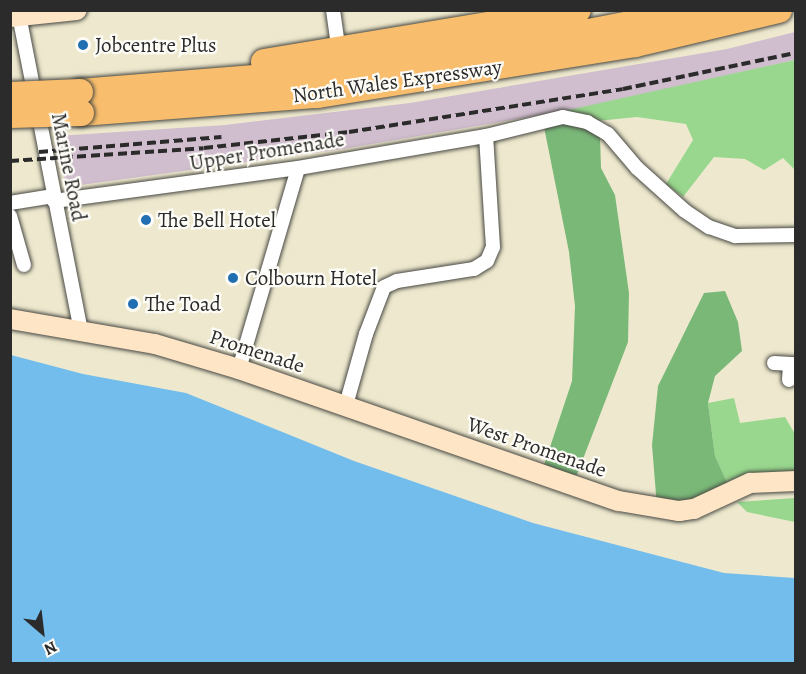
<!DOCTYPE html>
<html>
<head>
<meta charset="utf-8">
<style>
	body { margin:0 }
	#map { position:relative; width:806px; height:674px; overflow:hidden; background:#eee9ce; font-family:Alegreya,serif }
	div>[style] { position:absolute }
	.industrial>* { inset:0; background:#d0bdce }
	.green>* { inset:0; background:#98d78d }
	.forest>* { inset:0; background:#7ab878 }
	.water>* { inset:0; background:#73bdec }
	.roads { filter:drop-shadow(0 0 2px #484843) drop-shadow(0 0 2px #484843) }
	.street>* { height:14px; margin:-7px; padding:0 7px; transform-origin:7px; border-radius:7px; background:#fff }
	.secondary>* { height:20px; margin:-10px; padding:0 10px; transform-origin:10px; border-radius:10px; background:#fde5c5 }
	.highway>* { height:26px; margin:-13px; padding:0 13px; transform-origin:13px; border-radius:13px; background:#f9be6d }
	.rail>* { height:4px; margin-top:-2px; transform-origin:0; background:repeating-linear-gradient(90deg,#2b2b2b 0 9px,transparent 0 13.5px) }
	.bridges { filter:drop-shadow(0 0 2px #484843) drop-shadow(0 0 2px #484843) }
	.highway-bridge>* { height:26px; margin:-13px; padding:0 13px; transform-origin:13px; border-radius:13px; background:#f9be6d }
	.dots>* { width:16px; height:16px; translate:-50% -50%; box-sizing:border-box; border:3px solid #fdfcf7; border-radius:50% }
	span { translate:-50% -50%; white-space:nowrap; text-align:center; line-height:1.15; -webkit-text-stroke:4.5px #fdfcf7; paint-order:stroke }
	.poi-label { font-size:21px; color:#2b2b2b }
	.left { translate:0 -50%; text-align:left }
	.street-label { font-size:21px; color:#2b2b2b }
	.frame { position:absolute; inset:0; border:12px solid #2b2b2b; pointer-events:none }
	.north { position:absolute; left:12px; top:602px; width:60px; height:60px; -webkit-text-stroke:4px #fdfcf7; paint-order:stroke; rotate:152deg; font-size:16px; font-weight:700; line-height:24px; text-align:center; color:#2b2b2b }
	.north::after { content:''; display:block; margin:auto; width:21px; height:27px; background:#2b2b2b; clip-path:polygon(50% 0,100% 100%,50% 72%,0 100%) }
</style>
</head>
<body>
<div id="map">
	<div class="industrial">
		<i style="clip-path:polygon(795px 32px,795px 60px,593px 106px,343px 149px,66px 187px,57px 136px,225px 125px,410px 103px,727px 49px)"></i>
	</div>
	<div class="green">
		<i style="clip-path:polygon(795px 60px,795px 170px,783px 158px,764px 170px,745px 159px,714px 157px,683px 197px,666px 184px,693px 140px,686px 124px,637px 117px,587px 122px,564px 111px)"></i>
		<i style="clip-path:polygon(734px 398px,740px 423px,785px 417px,795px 434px,795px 481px,731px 491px,715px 456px,708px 403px)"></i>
		<i style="clip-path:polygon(795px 498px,795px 522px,747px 512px,737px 502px)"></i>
	</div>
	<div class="forest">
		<i style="clip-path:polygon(543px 122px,587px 122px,600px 136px,601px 168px,615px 195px,629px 293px,628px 342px,573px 485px,541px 474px,572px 381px,575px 306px,569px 252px)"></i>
		<i style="clip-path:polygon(725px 291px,738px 322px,742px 351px,715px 376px,708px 403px,715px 456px,731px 491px,657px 507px,652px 445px,658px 386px,704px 293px)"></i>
	</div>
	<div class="water">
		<i style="clip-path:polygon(11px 355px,83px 374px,186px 393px,354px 461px,533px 523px,724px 573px,795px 578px,795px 663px,11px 663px)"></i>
	</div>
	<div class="roads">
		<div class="street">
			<i style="left:18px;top:10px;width:328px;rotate:78.9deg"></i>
			<i style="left:333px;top:10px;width:27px;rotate:82deg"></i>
			<i style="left:54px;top:201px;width:246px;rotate:-7.7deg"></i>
			<i style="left:298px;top:168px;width:191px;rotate:-9.7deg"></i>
			<i style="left:486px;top:136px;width:79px;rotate:-13.9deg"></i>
			<i style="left:563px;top:117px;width:25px;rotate:12deg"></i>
			<i style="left:587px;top:122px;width:24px;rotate:30deg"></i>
			<i style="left:608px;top:134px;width:45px;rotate:49.5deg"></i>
			<i style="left:637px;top:168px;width:64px;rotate:41.9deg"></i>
			<i style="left:685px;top:211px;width:29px;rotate:34deg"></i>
			<i style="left:709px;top:227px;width:28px;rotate:19deg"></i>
			<i style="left:735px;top:236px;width:61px;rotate:-0.9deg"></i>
			<i style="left:10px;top:203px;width:44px;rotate:-9.2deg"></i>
			<i style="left:10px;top:216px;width:51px;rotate:74.1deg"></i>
			<i style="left:774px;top:363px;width:22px;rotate:3deg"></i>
			<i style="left:239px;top:369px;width:209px;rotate:-73.6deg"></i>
			<i style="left:789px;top:380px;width:16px;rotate:-86deg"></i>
			<i style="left:346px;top:405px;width:74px;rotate:-74.3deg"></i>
			<i style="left:366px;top:334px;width:50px;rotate:-69deg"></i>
			<i style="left:384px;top:287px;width:14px;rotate:-25deg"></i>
			<i style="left:397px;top:281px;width:78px;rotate:-8.9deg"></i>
			<i style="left:474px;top:269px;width:15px;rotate:-32deg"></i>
			<i style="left:487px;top:261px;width:15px;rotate:-67deg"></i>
			<i style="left:493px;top:247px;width:111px;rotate:-93.6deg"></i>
		</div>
		<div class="secondary">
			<i style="left:10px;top:17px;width:67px;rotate:-6deg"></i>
			<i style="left:10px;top:319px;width:147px;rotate:9.8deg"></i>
			<i style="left:155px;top:344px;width:88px;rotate:16.6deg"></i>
			<i style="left:239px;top:369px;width:402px;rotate:19.2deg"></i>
			<i style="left:619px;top:501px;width:61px;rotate:9.5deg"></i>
			<i style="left:679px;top:511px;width:15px;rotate:-8deg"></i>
			<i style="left:694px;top:509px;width:62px;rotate:-24.9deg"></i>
			<i style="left:750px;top:483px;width:46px;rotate:-2.5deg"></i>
		</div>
		<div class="highway">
			<i style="left:264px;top:62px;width:318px;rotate:-9.4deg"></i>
			<i style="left:80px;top:92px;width:237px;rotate:-4.6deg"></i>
			<i style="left:316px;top:73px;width:255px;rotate:-8.4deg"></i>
			<i style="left:568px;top:36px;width:136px;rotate:-11deg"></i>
			<i style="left:81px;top:113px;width:237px;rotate:-4.4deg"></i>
			<i style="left:317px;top:95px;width:322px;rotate:-9.1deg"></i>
			<i style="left:635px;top:44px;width:148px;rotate:-13.3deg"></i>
		</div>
	</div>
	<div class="rail">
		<i style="left:39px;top:152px;width:183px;rotate:-4.7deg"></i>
		<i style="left:10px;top:161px;width:194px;rotate:-3.8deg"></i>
		<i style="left:204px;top:148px;width:146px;rotate:-6.3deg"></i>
		<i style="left:349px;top:132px;width:277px;rotate:-8.9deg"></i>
		<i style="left:623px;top:89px;width:177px;rotate:-11.8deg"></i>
	</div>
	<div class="bridges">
		<div class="highway-bridge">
			<i style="left:10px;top:95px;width:70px;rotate:-2.5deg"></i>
			<i style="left:10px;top:115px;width:71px;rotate:-1.6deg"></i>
		</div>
	</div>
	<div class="dots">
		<i style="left:83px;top:45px;background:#1f6fb2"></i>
		<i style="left:146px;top:220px;background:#1f6fb2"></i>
		<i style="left:233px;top:278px;background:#1f6fb2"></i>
		<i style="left:133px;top:304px;background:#1f6fb2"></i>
	</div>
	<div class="poi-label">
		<span class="left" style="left:95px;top:45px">Jobcentre Plus</span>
		<span class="left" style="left:158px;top:220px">The Bell Hotel</span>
		<span class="left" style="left:245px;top:278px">Colbourn Hotel</span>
		<span class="left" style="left:145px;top:304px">The Toad</span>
	</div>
	<div class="street-label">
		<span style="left:397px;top:81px;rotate:-8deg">North Wales Expressway</span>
		<span style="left:267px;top:151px;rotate:-9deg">Upper Promenade</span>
		<span style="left:69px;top:167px;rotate:79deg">Marine Road</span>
		<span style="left:257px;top:351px;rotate:18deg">Promenade</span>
		<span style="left:537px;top:447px;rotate:19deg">West Promenade</span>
	</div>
	<div class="frame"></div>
	<div class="north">N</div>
</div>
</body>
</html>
